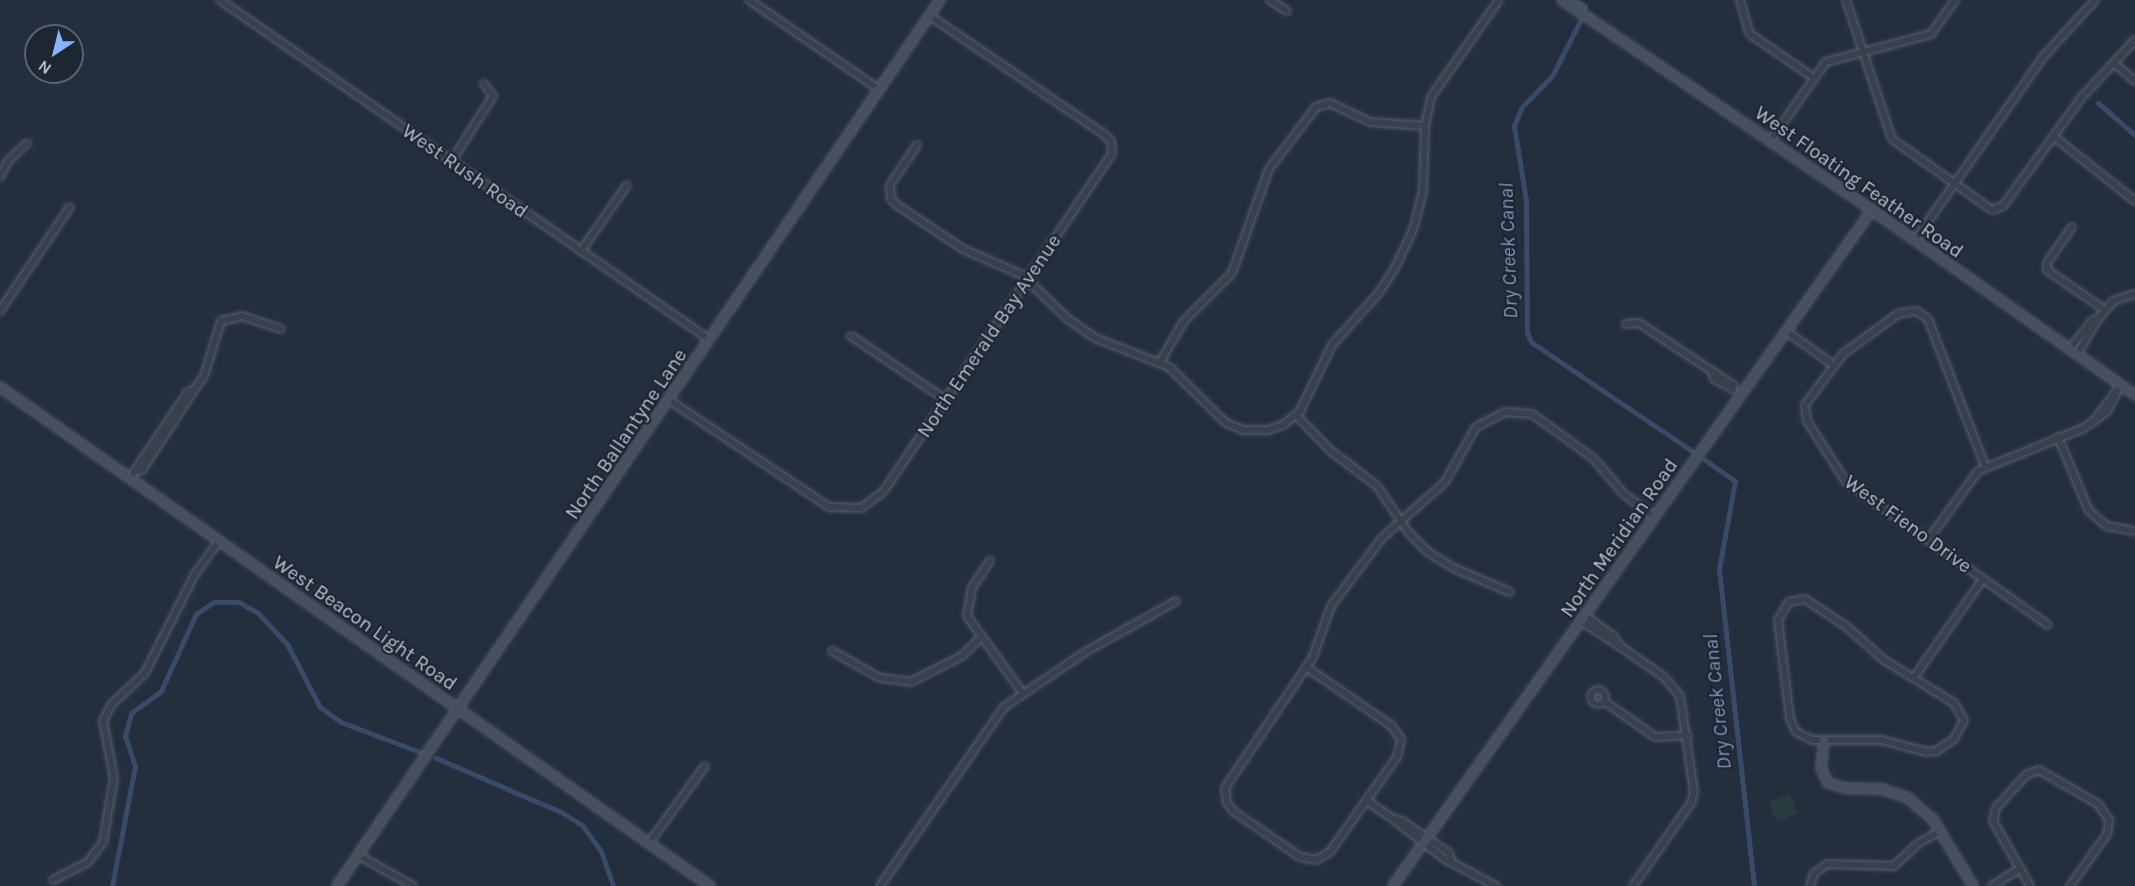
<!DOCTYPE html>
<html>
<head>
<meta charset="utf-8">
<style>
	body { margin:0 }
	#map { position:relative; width:2135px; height:886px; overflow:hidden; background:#242f3e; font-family:Karla,sans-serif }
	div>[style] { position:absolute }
	.green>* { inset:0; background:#263c3f; transform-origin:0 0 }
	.canal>* { height:5px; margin:-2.5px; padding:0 2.5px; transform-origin:2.5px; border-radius:2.5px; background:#394c67 }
	.roads { filter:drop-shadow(0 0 2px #565f6c) drop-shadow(0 0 2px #565f6c) }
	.street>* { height:6px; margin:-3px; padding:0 3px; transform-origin:3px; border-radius:3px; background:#38414e }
	.street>.ring { margin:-3px; padding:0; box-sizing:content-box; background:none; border:6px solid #38414e; border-radius:50% }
	.secondary>* { height:8px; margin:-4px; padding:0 4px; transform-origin:4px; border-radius:4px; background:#465061 }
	span { translate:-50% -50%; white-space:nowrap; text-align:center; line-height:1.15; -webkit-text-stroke:4.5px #1d2633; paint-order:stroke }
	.street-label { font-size:20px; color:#b4bcc9 }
	.water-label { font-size:21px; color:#7c92b1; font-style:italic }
	.north { position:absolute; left:24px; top:24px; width:60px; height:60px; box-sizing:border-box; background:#1d2633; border:2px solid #59626f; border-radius:50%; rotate:215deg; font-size:16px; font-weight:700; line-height:24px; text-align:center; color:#b4bcc9 }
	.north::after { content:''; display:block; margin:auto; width:21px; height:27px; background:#8ab4f8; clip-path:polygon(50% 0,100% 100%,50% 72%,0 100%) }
</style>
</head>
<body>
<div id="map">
	<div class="green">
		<i style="left:1790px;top:793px;width:22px;height:23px;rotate:69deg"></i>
	</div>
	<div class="canal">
		<i style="left:1576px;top:0;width:11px;rotate:34deg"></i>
		<i style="left:1585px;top:6px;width:4px;rotate:104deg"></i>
		<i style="left:1580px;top:21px;width:62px;rotate:117deg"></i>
		<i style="left:1552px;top:76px;width:43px;rotate:134.1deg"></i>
		<i style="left:1522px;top:107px;width:21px;rotate:113deg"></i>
		<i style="left:1514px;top:126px;width:75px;rotate:80.8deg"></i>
		<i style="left:1526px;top:200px;width:132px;rotate:89.6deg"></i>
		<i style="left:1527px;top:332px;width:11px;rotate:68deg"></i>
		<i style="left:1531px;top:342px;width:194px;rotate:34.1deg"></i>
		<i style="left:2098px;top:103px;width:49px;rotate:40.9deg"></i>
		<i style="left:1705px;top:460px;width:37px;rotate:35deg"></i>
		<i style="left:1735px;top:481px;width:89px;rotate:100.3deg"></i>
		<i style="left:1719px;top:569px;width:319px;rotate:83.7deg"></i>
		<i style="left:436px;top:758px;width:136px;rotate:23.4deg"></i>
		<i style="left:561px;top:812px;width:25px;rotate:32deg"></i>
		<i style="left:582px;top:825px;width:32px;rotate:54deg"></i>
		<i style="left:601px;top:851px;width:37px;rotate:71deg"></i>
		<i style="left:112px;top:886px;width:122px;rotate:-79.1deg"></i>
		<i style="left:135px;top:766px;width:32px;rotate:-108deg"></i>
		<i style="left:125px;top:736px;width:24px;rotate:-75deg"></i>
		<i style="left:131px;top:713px;width:37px;rotate:-36deg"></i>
		<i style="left:161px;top:691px;width:85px;rotate:-65.6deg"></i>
		<i style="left:196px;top:614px;width:22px;rotate:-34deg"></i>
		<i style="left:214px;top:602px;width:25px"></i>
		<i style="left:239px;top:602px;width:22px;rotate:30deg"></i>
		<i style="left:258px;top:613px;width:42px;rotate:46.9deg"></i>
		<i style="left:287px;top:644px;width:71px;rotate:62.4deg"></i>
		<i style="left:320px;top:707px;width:26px;rotate:36deg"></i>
		<i style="left:341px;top:722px;width:87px;rotate:20.9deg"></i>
	</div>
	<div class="roads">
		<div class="street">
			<i style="left:220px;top:0;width:596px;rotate:34.76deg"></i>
			<i style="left:749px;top:0;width:159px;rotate:34.5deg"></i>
			<i style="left:1270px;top:0;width:20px;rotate:33deg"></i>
			<i style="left:1740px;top:0;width:35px;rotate:74deg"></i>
			<i style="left:1750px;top:34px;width:78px;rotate:34.5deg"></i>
			<i style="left:1846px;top:0;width:146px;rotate:71.7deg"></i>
			<i style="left:1892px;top:139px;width:123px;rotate:35.4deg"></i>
			<i style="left:1992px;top:210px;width:12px;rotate:-20deg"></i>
			<i style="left:2003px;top:206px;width:135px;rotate:-54.1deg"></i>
			<i style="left:2082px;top:97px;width:78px;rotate:-47.1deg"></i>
			<i style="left:2115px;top:64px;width:26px;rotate:40deg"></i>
			<i style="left:2053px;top:136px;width:105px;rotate:38.4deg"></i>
			<i style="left:1770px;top:141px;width:97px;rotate:-54.7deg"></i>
			<i style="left:1826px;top:62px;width:109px;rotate:-14.9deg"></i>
			<i style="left:1931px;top:34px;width:42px;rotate:-54.8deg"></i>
			<i style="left:917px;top:145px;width:48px;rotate:124deg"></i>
			<i style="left:890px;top:185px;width:14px;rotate:86deg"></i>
			<i style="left:891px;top:199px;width:8px;rotate:45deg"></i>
			<i style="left:897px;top:205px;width:79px;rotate:33.7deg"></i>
			<i style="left:963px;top:249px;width:64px;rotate:23.8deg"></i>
			<i style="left:1022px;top:275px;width:64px;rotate:43.7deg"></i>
			<i style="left:1068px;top:319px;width:33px;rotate:35deg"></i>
			<i style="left:1095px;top:338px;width:79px;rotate:21.4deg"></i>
			<i style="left:1169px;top:367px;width:80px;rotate:44.5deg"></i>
			<i style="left:1226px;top:423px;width:18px;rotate:22deg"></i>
			<i style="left:1243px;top:430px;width:25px"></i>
			<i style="left:1268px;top:430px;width:16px;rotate:-18deg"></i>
			<i style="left:1283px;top:425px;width:22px;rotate:-39deg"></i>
			<i style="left:1300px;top:411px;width:73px;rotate:-64.1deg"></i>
			<i style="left:1332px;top:345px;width:69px;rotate:-48deg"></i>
			<i style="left:1378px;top:294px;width:33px;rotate:-57deg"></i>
			<i style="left:1396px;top:266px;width:40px;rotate:-65deg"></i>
			<i style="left:1413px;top:230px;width:40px;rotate:-75.6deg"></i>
			<i style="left:1423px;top:191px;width:65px;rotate:-88.2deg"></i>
			<i style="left:1425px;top:126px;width:30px;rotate:-78deg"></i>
			<i style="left:1431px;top:97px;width:118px;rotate:-55deg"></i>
			<i style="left:451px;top:162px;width:78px;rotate:-57.5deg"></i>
			<i style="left:493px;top:96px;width:15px;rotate:-127deg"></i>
			<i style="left:0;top:177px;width:18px;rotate:-63deg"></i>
			<i style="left:8px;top:161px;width:26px;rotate:-43deg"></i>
			<i style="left:2072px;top:227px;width:44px;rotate:124.8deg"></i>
			<i style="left:2047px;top:263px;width:7px;rotate:90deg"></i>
			<i style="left:2047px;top:270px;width:70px;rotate:34.6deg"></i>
			<i style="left:1915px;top:240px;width:223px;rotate:-55deg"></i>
			<i style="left:2043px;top:57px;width:77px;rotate:-47.6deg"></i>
			<i style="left:581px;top:251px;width:80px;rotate:-55.1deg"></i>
			<i style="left:0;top:311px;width:125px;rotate:-56.1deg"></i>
			<i style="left:2098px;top:319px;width:23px;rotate:-50deg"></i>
			<i style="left:2113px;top:301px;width:23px;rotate:-18deg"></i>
			<i style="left:1626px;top:324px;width:13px;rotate:-4deg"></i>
			<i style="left:1639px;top:323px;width:113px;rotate:33.4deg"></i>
			<i style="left:1733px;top:385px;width:4px;rotate:90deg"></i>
			<i style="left:1733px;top:389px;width:21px;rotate:-152deg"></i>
			<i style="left:1714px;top:379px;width:5px;rotate:-101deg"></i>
			<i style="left:1786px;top:331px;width:57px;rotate:35.7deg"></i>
			<i style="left:851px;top:336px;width:115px;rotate:34deg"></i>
			<i style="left:2070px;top:349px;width:37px;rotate:-52deg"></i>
			<i style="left:2093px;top:320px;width:5px;rotate:-11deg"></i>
			<i style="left:2098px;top:319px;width:41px;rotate:121deg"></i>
			<i style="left:1160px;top:362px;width:48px;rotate:-59.7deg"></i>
			<i style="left:1184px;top:321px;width:68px;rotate:-45deg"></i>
			<i style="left:1232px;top:273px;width:110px;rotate:-70.4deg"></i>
			<i style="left:1269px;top:169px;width:78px;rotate:-52.8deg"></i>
			<i style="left:1316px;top:107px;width:15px;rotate:-16deg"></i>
			<i style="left:1330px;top:103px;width:44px;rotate:25.4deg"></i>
			<i style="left:1370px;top:122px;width:55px;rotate:4.2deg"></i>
			<i style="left:194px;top:390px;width:17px;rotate:-54deg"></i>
			<i style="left:204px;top:376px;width:58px;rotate:-72.8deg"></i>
			<i style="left:221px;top:321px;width:22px;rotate:-13deg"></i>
			<i style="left:242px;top:316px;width:41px;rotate:18.4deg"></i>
			<i style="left:669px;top:400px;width:192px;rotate:33.8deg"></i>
			<i style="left:829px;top:507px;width:32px;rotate:2deg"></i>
			<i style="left:861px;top:508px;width:27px;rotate:-36deg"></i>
			<i style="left:883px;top:492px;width:408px;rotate:-55.9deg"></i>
			<i style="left:1112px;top:154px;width:13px;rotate:-94deg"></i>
			<i style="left:1111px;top:141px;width:8px;rotate:-135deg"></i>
			<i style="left:1105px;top:135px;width:212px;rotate:-145.8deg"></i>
			<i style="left:1296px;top:415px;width:50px;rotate:45.8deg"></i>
			<i style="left:1331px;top:451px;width:58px;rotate:37.3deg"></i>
			<i style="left:1377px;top:486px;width:57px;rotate:55.8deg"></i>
			<i style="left:1409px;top:533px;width:28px;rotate:45deg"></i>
			<i style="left:1429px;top:553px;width:31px;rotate:31deg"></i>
			<i style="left:1456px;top:569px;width:59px;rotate:23.1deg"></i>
			<i style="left:2058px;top:437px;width:80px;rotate:67.3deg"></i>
			<i style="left:2089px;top:511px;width:23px;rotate:40deg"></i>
			<i style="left:2107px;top:526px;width:28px;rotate:10deg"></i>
			<i style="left:1985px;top:466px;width:158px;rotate:-111.2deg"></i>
			<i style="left:1928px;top:319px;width:14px;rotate:-146deg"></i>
			<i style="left:1916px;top:311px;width:18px;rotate:171deg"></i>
			<i style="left:1898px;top:314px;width:68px;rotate:144deg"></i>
			<i style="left:1843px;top:354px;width:64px;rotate:126.7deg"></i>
			<i style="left:1805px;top:405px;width:16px;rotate:83deg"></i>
			<i style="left:1807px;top:421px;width:72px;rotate:57.4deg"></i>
			<i style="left:1846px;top:482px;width:247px;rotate:35.3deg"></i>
			<i style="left:130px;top:478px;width:104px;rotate:-56deg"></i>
			<i style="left:188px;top:392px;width:6px;rotate:-18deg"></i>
			<i style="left:194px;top:390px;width:95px;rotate:123deg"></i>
			<i style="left:142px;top:470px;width:7px;rotate:172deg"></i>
			<i style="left:1928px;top:540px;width:85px;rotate:-54.1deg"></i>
			<i style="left:1978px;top:471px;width:114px;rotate:-22.1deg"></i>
			<i style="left:2084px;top:428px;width:29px;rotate:-36deg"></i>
			<i style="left:2107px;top:411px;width:30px;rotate:-62deg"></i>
			<i style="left:2121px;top:385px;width:40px;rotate:127deg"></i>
			<i style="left:990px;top:561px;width:32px;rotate:124deg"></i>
			<i style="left:972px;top:588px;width:28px;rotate:100deg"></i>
			<i style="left:967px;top:616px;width:94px;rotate:54.1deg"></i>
			<i style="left:1805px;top:599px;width:50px;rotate:33.7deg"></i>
			<i style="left:1847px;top:627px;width:50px;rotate:41.7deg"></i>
			<i style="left:1884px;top:660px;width:82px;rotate:31.6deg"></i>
			<i style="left:1954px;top:703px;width:20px;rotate:60deg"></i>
			<i style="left:1964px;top:720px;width:21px;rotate:118deg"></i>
			<i style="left:1954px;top:739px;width:22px;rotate:146deg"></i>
			<i style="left:1936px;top:751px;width:9px;rotate:174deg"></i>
			<i style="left:1927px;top:752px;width:48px;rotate:-165.4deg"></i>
			<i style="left:1881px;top:740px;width:69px;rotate:180deg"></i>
			<i style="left:1812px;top:740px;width:18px;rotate:-153deg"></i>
			<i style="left:1796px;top:732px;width:14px;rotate:-115deg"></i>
			<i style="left:1790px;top:719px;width:100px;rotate:-96.9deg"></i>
			<i style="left:1778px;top:620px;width:21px;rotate:-59deg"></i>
			<i style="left:1789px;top:602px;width:16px;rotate:-11deg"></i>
			<i style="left:1581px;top:621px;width:48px;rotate:33deg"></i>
			<i style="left:1621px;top:647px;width:14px;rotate:-126deg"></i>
			<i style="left:1613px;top:636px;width:34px;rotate:-144deg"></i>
			<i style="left:1621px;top:647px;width:52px;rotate:34.9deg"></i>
			<i style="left:1664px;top:677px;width:25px;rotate:50deg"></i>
			<i style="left:1680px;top:696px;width:97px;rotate:81.7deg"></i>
			<i style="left:1694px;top:792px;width:11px;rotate:105deg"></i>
			<i style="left:1691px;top:803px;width:101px;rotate:124.9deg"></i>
			<i style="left:832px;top:651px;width:55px;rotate:29.4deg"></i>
			<i style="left:880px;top:678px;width:31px;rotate:7deg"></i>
			<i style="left:911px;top:682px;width:57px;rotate:-27deg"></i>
			<i style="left:962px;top:656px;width:27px;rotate:-45deg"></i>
			<i style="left:1306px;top:667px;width:104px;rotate:34.5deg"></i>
			<i style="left:1392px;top:726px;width:17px;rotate:57deg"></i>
			<i style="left:1401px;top:740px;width:17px;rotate:103deg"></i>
			<i style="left:1397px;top:757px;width:116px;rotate:125.2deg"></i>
			<i style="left:1330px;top:852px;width:16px;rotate:150deg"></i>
			<i style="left:1316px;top:860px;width:16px;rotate:-169deg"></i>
			<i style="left:1300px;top:857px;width:81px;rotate:-145.5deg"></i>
			<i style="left:1233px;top:811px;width:10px;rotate:-127deg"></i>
			<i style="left:1227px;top:803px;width:15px;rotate:-98deg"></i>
			<i style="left:1225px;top:788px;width:158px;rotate:-56.1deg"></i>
			<i style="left:1313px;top:657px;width:54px;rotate:-70.6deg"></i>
			<i style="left:1331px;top:606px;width:85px;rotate:-53.1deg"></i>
			<i style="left:1382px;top:538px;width:84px;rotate:-41.6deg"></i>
			<i style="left:1445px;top:482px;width:63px;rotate:-60.6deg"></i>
			<i style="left:1476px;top:427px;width:33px;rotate:-27deg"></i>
			<i style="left:1505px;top:412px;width:27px;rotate:4deg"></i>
			<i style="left:1532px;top:414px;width:75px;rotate:35.8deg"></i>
			<i style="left:1593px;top:458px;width:48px;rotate:49.3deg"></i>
			<i style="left:1624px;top:494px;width:38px;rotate:37deg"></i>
			<i style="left:1915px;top:676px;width:118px;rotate:-55deg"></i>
			<i class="ring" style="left:1591px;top:690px;width:8px;height:8px"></i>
			<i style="left:1604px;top:701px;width:62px;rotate:35.2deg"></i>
			<i style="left:1655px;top:737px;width:33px;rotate:-3deg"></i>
			<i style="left:1366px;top:800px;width:33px;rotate:35deg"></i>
			<i style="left:649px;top:843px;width:95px;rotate:-54deg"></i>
			<i style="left:358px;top:855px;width:63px;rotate:29.4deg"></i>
			<i style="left:1451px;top:860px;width:7px;rotate:-106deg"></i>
			<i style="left:1449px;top:853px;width:57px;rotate:-145.8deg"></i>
			<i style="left:1402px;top:821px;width:9px;rotate:-167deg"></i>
			<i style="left:1393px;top:819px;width:66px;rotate:37.6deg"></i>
			<i style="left:1445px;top:859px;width:58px;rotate:27.9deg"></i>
			<i style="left:53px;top:880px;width:39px;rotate:-27deg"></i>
			<i style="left:88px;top:862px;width:25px;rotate:-53deg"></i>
			<i style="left:103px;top:842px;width:65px;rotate:-80.2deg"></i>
			<i style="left:114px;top:778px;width:58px;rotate:-100.9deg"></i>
			<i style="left:103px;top:721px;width:19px;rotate:-62deg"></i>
			<i style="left:112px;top:704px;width:45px;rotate:-43.2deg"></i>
			<i style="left:145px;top:673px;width:111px;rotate:-63.2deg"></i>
			<i style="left:195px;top:574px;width:41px;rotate:-54deg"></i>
			<i style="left:880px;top:886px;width:218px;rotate:-55.3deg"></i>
			<i style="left:1004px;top:707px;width:100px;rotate:-34deg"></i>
			<i style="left:1087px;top:651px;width:102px;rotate:-29.3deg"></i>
			<i style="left:1810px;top:886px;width:13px;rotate:-72deg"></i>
			<i style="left:1814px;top:874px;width:16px;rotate:-38deg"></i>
			<i style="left:1827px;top:864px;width:67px;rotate:1.7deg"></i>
			<i style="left:1894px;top:866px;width:34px;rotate:-43deg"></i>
			<i style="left:1919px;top:843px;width:24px;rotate:-30deg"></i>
			<i style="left:1992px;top:886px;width:32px;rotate:-32deg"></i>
			<i style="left:2030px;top:886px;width:75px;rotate:-119.6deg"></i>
			<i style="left:1993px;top:821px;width:13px;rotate:-77deg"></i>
			<i style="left:1996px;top:808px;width:45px;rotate:-47.7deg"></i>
			<i style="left:2026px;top:775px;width:14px;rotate:-21deg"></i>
			<i style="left:2039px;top:770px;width:68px;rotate:30deg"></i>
			<i style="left:2098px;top:804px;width:19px;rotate:55deg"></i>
			<i style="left:2109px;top:820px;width:14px;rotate:98deg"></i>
			<i style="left:2107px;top:834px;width:64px;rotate:125.4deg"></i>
		</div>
		<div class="secondary">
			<i style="left:1562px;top:0;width:374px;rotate:34.1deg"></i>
			<i style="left:1872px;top:210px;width:322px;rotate:35.1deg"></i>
			<i style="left:0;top:387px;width:868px;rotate:35.1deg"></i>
			<i style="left:1824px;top:740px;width:28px;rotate:96deg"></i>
			<i style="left:1821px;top:768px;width:17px;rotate:65deg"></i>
			<i style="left:1828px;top:783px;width:17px;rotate:17deg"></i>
			<i style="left:1844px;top:788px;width:38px;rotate:2deg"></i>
			<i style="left:1882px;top:789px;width:28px;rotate:19deg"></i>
			<i style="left:1908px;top:798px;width:35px;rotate:41deg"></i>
			<i style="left:1934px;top:821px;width:76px;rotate:59deg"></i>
			<i style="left:337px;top:886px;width:1072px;rotate:-55.76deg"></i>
			<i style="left:1393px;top:886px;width:829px;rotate:-54.68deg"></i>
		</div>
	</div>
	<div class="street-label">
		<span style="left:465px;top:171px;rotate:35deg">West Rush Road</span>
		<span style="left:1859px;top:182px;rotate:35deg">West Floating Feather Road</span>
		<span style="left:989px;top:336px;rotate:-56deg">North Emerald Bay Avenue</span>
		<span style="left:626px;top:434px;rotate:-56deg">North Ballantyne Lane</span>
		<span style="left:1908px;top:524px;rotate:36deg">West Fieno Drive</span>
		<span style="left:1619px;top:538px;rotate:-55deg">North Meridian Road</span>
		<span style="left:365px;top:623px;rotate:35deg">West Beacon Light Road</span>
	</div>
	<div class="water-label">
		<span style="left:1508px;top:251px;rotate:-92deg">Dry Creek Canal</span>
		<span style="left:1717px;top:702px;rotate:-96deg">Dry Creek Canal</span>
	</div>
	<div class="north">N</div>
</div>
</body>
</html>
